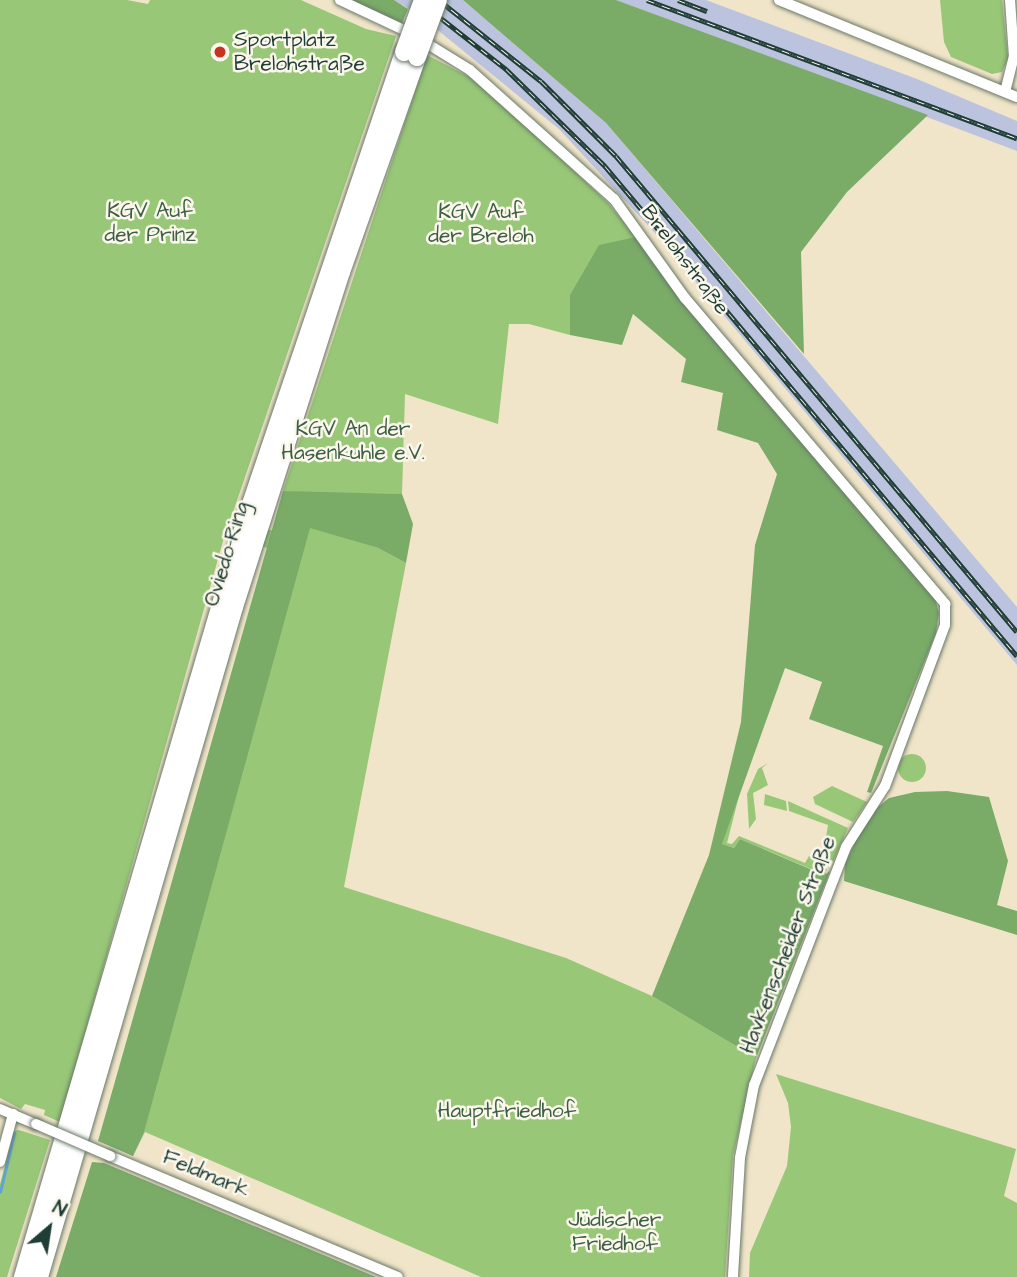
<!DOCTYPE html>
<html>
<head>
<meta charset="utf-8">
<style>
	body { margin:0 }
	#map { position:relative; width:1017px; height:1277px; overflow:hidden; background:#f1e5c9; font-family:"Architects Daughter",sans-serif }
	div>[style] { position:absolute }
	.industrial>* { inset:0; background:#bbc3de }
	.green>* { inset:0; background:#98c877 }
	.round { border-radius:50% }
	.forest>* { inset:0; background:#7aac68 }
	.stream>* { height:2.5px; margin:-1.25px; padding:0 1.25px; transform-origin:1.25px; border-radius:1.25px; background:#5ea5d5 }
	.roads { filter:drop-shadow(0 0 2px #687868) drop-shadow(0 0 2px #687868) }
	.minor>* { height:10px; margin:-5px; padding:0 5px; transform-origin:5px; border-radius:5px; background:#fff }
	.trunk>* { height:18px; margin:-9px; padding:0 9px; transform-origin:9px; border-radius:9px; background:#fff }
	.rail>* { height:5px; margin-top:-2.5px; transform-origin:0; background:repeating-linear-gradient(90deg,#fbf7ec 0 8px,#1f3d34 0 16px); box-sizing:border-box; border-block:2px solid #1f3d34 }
	.bridges { filter:drop-shadow(0 0 2px #687868) drop-shadow(0 0 2px #687868) }
	.minor-bridge>* { height:10px; margin:-5px; padding:0 5px; transform-origin:5px; border-radius:5px; background:#fff }
	.trunk-bridge>* { height:18px; margin:-9px; padding:0 9px; transform-origin:9px; border-radius:9px; background:#fff }
	.dots>* { width:19px; height:19px; translate:-50% -50%; box-sizing:border-box; border:4px solid #fbf7ec; border-radius:50% }
	span { translate:-50% -50%; white-space:nowrap; text-align:center; line-height:1.15; -webkit-text-stroke:5px #fbf7ec; paint-order:stroke }
	.poi-label { font-size:21px; color:#1f3d34 }
	.left { translate:0 -50%; text-align:left }
	.park-label { font-size:21px; color:#3d6045 }
	.street-label { font-size:21px; color:#1f3d34 }
	.north { position:absolute; left:14px; top:1193px; width:70px; height:70px; -webkit-text-stroke:5px #fbf7ec; paint-order:stroke; rotate:29deg; font-size:19px; font-weight:700; line-height:28px; text-align:center; color:#1f3d34 }
	.north::after { content:''; display:block; margin:auto; width:24px; height:32px; background:#1f3d34; clip-path:polygon(50% 0,100% 100%,50% 72%,0 100%) }
</style>
</head>
<body>
<div id="map">
	<div class="industrial">
		<i style="clip-path:polygon(394px 0,463px 0,606px 123px,1017px 607px,1017px 665px,654px 232px,559px 129px,418px 14px)"></i>
		<i style="clip-path:polygon(616px 0,706px 0,917px 79px,1017px 121px,1017px 151px)"></i>
	</div>
	<div class="green">
		<i style="clip-path:polygon(0 0,127px 0,148px 4px,150px 0,301px 0,366px 29px,396px 36px,231px 518px,277px 532px,289px 491px,283px 491px,427px 55px,481px 83px,608px 203px,636px 237px,570px 295px,570px 335px,529px 324px,509px 324px,498px 424px,405px 394px,402px 494px,313px 493px,310px 527px,378px 548px,406px 563px,344px 887px,566px 958px,652px 996px,756px 1058px,733px 1156px,725px 1277px,481px 1277px,145px 1132px,133px 1156px,115px 1148px,276px 551px,225px 534px,60px 1122px,44px 1115px,45px 1110px,25px 1104px,21px 1109px,0 1098px)"></i>
		<i style="clip-path:polygon(940px 0,1002px 0,1008px 58px,1002px 72px,992px 74px,951px 57px,944px 42px)"></i>
		<i class="round" style="left:898px;top:754px;width:28px;height:28px"></i>
		<i style="clip-path:polygon(768px 763px,762px 768px,768px 785px,753px 793px,756px 819px,749px 829px,747px 794px,758px 769px)"></i>
		<i style="clip-path:polygon(832px 786px,867px 802px,853px 822px,815px 804px,813px 797px)"></i>
		<i style="clip-path:polygon(765px 794px,786px 801px,787px 811px,764px 805px)"></i>
		<i style="clip-path:polygon(739px 796px,727px 843px,732px 844px,739px 836px,805px 863px,809px 856px,827px 869px,825px 875px,740px 839px,734px 848px,721px 844px)"></i>
		<i style="clip-path:polygon(788px 801px,848px 828px,833px 862px,823px 856px,828px 825px,789px 811px)"></i>
		<i style="clip-path:polygon(776px 1074px,1016px 1149px,1004px 1196px,1017px 1203px,1017px 1277px,749px 1277px,750px 1253px,787px 1166px,791px 1127px,788px 1103px)"></i>
		<i style="clip-path:polygon(19px 1130px,50px 1140px,7px 1277px,0 1277px,0 1184px,14px 1131px)"></i>
	</div>
	<div class="forest">
		<i style="clip-path:polygon(351px 0,394px 0,408px 9px,402px 23px)"></i>
		<i style="clip-path:polygon(463px 0,616px 0,928px 115px,847px 192px,801px 252px,804px 354px,606px 123px)"></i>
		<i style="clip-path:polygon(636px 237px,677px 293px,935px 598px,939px 613px,936px 633px,871px 793px,867px 792px,883px 746px,809px 719px,822px 682px,785px 668px,722px 844px,734px 848px,740px 839px,824px 875px,830px 871px,756px 1058px,652px 996px,709px 855px,741px 722px,755px 545px,777px 474px,758px 443px,717px 430px,723px 393px,681px 382px,686px 359px,633px 314px,622px 345px,570px 335px,570px 295px,599px 245px)"></i>
		<i style="clip-path:polygon(283px 491px,402px 494px,413px 524px,406px 563px,378px 548px,310px 528px,144px 1132px,133px 1156px,98px 1141px)"></i>
		<i style="clip-path:polygon(947px 791px,989px 797px,1008px 861px,997px 905px,1017px 911px,1017px 935px,844px 881px,845px 864px,858px 836px,878px 807px,889px 798px,915px 792px)"></i>
		<i style="clip-path:polygon(92px 1162px,104px 1163px,376px 1277px,56px 1277px)"></i>
	</div>
	<div class="stream">
		<i style="left:0;top:1192px;width:60px;rotate:-76.4deg"></i>
	</div>
	<div class="roads">
		<div class="minor">
			<i style="left:340px;top:0;width:77px;rotate:25.2deg"></i>
			<i style="left:410px;top:33px;width:70px;rotate:31.7deg"></i>
			<i style="left:470px;top:70px;width:193px;rotate:41.9deg"></i>
			<i style="left:614px;top:199px;width:122px;rotate:54.4deg"></i>
			<i style="left:685px;top:298px;width:402px;rotate:49.6deg"></i>
			<i style="left:945px;top:604px;width:21px;rotate:90deg"></i>
			<i style="left:945px;top:625px;width:172px;rotate:110.4deg"></i>
			<i style="left:885px;top:786px;width:72px;rotate:122.6deg"></i>
			<i style="left:846px;top:847px;width:255px;rotate:111.1deg"></i>
			<i style="left:754px;top:1085px;width:74px;rotate:100.9deg"></i>
			<i style="left:740px;top:1158px;width:119px;rotate:93.4deg"></i>
			<i style="left:779px;top:0;width:257px;rotate:22.2deg"></i>
			<i style="left:1005px;top:92px;width:36px;rotate:-76deg"></i>
			<i style="left:1014px;top:57px;width:57px;rotate:-94deg"></i>
			<i style="left:0;top:1109px;width:39px;rotate:23deg"></i>
			<i style="left:110px;top:1156px;width:312px;rotate:22.8deg"></i>
			<i style="left:0;top:1162px;width:50px;rotate:-74.8deg"></i>
		</div>
		<div class="trunk">
			<i style="left:23px;top:1277px;width:793px;rotate:-73.6deg"></i>
			<i style="left:247px;top:516px;width:490px;rotate:-71.3deg"></i>
			<i style="left:39px;top:1277px;width:698px;rotate:-73.77deg"></i>
			<i style="left:234px;top:607px;width:352px;rotate:-72.3deg"></i>
			<i style="left:341px;top:272px;width:228px;rotate:-70.5deg"></i>
		</div>
	</div>
	<div class="rail">
		<i style="left:418px;top:0;width:112px;rotate:38.1deg"></i>
		<i style="left:506px;top:69px;width:139px;rotate:44.4deg"></i>
		<i style="left:605px;top:166px;width:640px;rotate:49.94deg"></i>
		<i style="left:439px;top:0;width:130px;rotate:38.5deg"></i>
		<i style="left:541px;top:81px;width:106px;rotate:45deg"></i>
		<i style="left:616px;top:156px;width:622px;rotate:49.89deg"></i>
		<i style="left:647px;top:0;width:395px;rotate:20.5deg"></i>
		<i style="left:678px;top:0;width:31px;rotate:21deg"></i>
	</div>
	<div class="bridges">
		<div class="minor-bridge">
			<i style="left:36px;top:1124px;width:81px;rotate:23.4deg"></i>
		</div>
		<div class="trunk-bridge">
			<i style="left:404px;top:52px;width:55px;rotate:-69.9deg"></i>
			<i style="left:417px;top:57px;width:61px;rotate:-69.8deg"></i>
		</div>
	</div>
	<div class="dots">
		<i style="left:220px;top:52px;background:#c8321e"></i>
	</div>
	<div class="poi-label">
		<span class="left" style="left:234px;top:52px">Sportplatz<br>Brelohstraße</span>
	</div>
	<div class="park-label">
		<span style="left:150px;top:223px">KGV Auf<br>der Prinz</span>
		<span style="left:481px;top:224px">KGV Auf<br>der Breloh</span>
		<span style="left:353px;top:441px">KGV An der<br>Hasenkuhle e.V.</span>
		<span style="left:507px;top:1111px">Hauptfriedhof</span>
		<span style="left:615px;top:1232px">Jüdischer<br>Friedhof</span>
	</div>
	<div class="street-label">
		<span style="left:685px;top:260px;rotate:53deg">Brelohstraße</span>
		<span style="left:227px;top:554px;rotate:-73deg">Oviedo-Ring</span>
		<span style="left:788px;top:945px;rotate:-69deg">Havkenscheider Straße</span>
		<span style="left:206px;top:1174px;rotate:23deg">Feldmark</span>
	</div>
	<div class="north">N</div>
</div>
</body>
</html>
